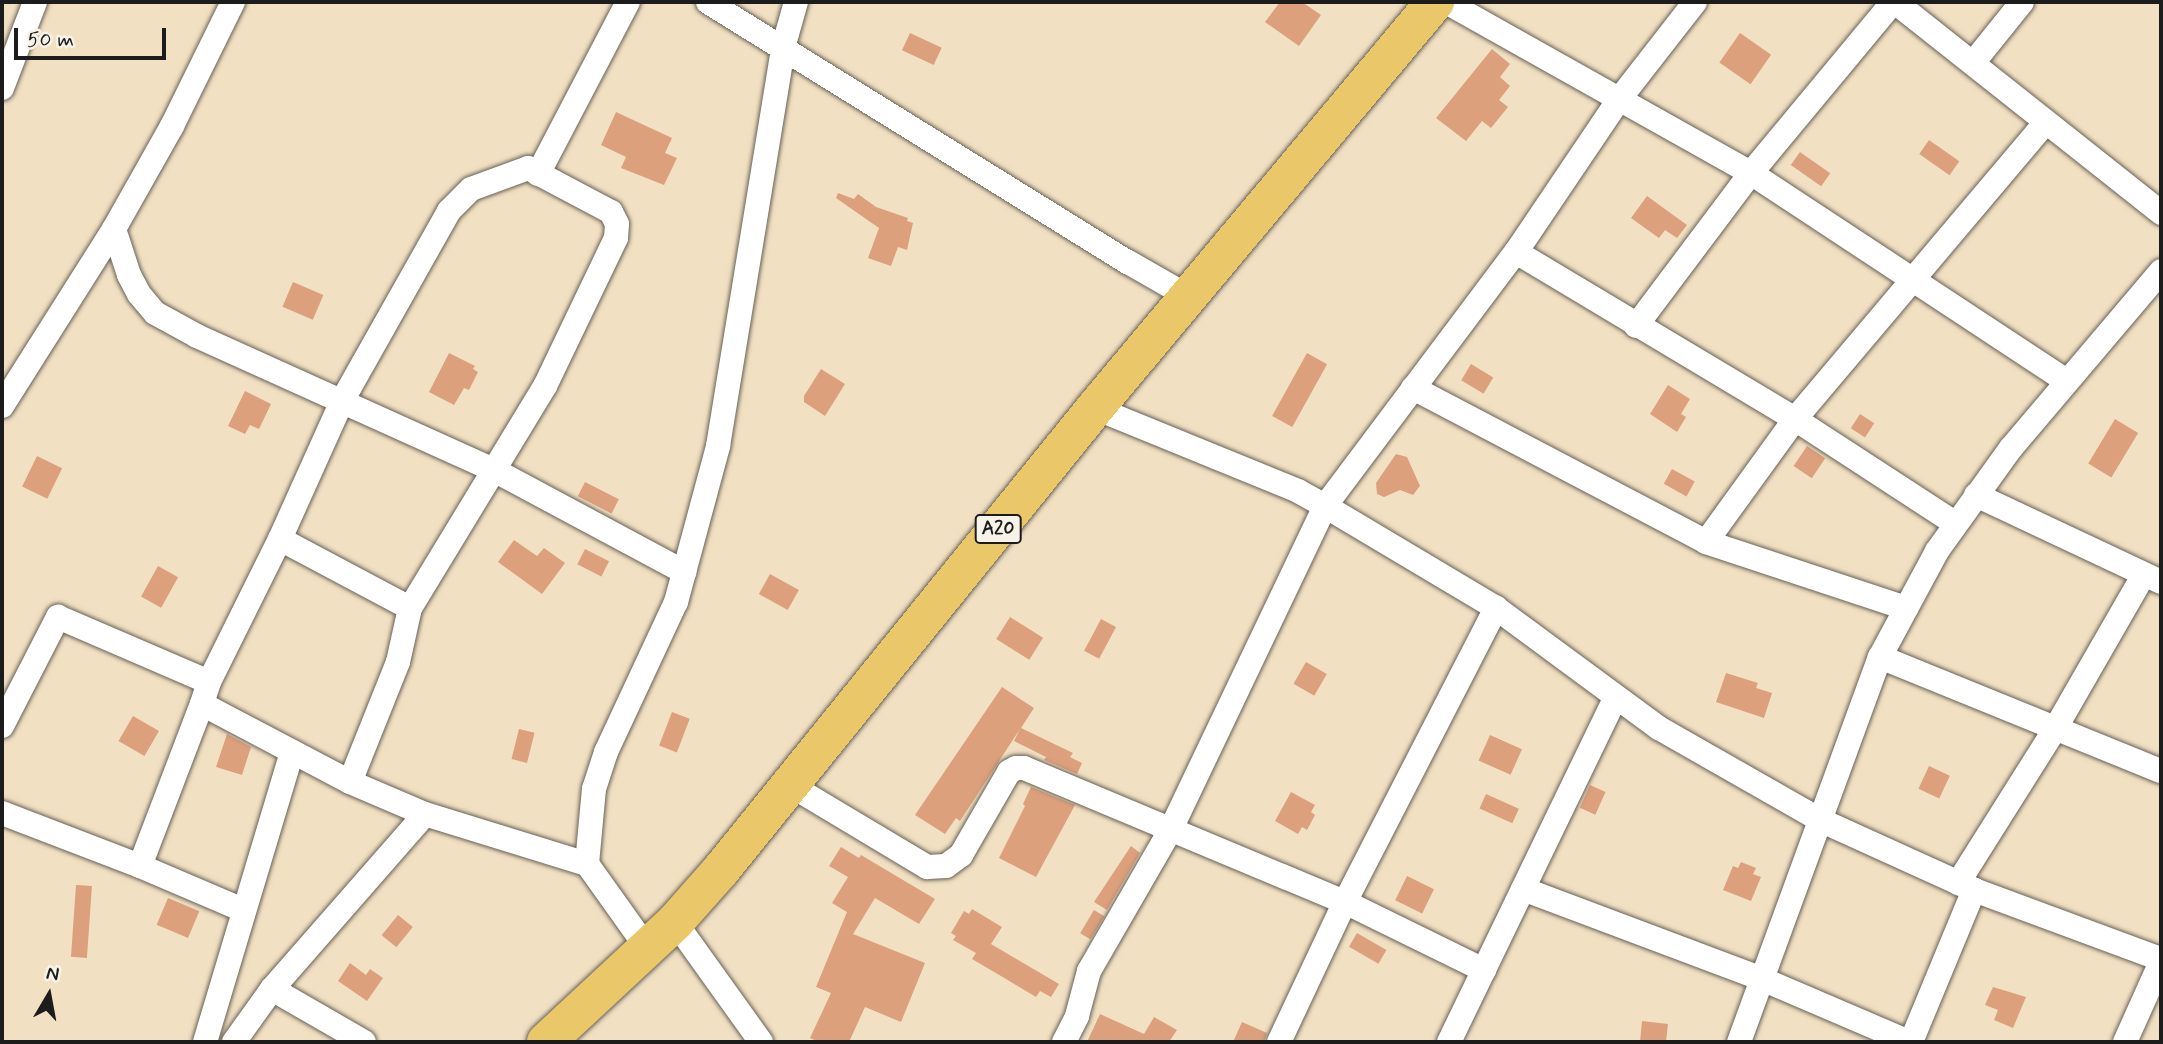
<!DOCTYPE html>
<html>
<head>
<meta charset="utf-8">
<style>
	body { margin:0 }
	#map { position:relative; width:2163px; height:1044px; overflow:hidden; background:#f2e0c3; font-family:Mynerve,sans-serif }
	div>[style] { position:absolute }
	.building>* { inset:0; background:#dca07d; transform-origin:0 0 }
	.roads { filter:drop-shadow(0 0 2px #676156) drop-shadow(0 0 2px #676156) }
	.minor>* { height:24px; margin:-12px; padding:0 12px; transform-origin:12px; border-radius:12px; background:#fff }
	.primary>* { height:38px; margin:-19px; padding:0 19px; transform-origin:19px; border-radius:19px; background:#eac769 }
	span { translate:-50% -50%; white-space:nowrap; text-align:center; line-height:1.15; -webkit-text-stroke:5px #f7f3e8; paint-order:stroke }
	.shield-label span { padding:2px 5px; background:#f7f3e8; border:2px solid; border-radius:5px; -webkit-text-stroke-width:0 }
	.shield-label { font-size:19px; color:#1c1c1c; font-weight:700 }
	.frame { position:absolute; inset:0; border:4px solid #1c1c1c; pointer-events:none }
	.north { position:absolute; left:14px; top:960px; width:70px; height:70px; -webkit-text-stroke:5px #f7f3e8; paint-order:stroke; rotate:10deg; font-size:19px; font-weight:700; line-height:28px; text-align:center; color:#1c1c1c }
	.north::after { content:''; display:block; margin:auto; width:24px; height:32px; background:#1c1c1c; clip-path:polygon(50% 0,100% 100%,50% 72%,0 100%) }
	.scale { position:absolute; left:14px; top:28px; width:152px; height:32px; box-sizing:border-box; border:4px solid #1c1c1c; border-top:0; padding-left:9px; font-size:21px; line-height:24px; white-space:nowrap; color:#1c1c1c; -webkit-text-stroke:5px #f7f3e8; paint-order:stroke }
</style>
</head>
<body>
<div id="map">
	<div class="building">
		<i style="clip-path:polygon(1280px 2px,1302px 2px,1321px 15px,1299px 46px,1265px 22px)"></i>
		<i style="left:910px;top:33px;width:35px;height:19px;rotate:25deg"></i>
		<i style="left:1740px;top:33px;width:38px;height:36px;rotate:35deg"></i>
		<i style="clip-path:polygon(1492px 49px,1510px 64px,1500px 77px,1510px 86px,1499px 100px,1508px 107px,1491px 128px,1482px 121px,1466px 141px,1436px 118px)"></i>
		<i style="clip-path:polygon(616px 112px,672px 138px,665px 153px,677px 158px,664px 185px,621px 168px,626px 157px,601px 145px)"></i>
		<i style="left:1929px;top:140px;width:37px;height:17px;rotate:35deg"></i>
		<i style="left:1800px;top:152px;width:37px;height:16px;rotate:35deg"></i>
		<i style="clip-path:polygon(838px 193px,854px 199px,858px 194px,876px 207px,908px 218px,907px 221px,913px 223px,907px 250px,898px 247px,891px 266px,868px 258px,879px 228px,836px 198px)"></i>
		<i style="clip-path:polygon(1647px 196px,1687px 225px,1677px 238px,1665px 230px,1659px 238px,1631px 218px)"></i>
		<i style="left:293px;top:282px;width:33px;height:27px;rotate:23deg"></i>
		<i style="clip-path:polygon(449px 353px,475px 366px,473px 369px,478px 372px,469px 390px,464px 388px,454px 405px,429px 392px)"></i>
		<i style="left:1307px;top:353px;width:23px;height:72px;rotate:29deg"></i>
		<i style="left:1471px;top:364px;width:26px;height:19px;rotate:31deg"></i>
		<i style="clip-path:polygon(821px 369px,845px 384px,825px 416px,804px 402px,804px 396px)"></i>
		<i style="clip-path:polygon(1668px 385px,1690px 399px,1681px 414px,1686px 417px,1677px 432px,1650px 414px)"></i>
		<i style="clip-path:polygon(245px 391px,271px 404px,259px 429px,250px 425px,245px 434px,228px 426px)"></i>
		<i style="left:1860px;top:414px;width:17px;height:17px;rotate:33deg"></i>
		<i style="left:2115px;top:419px;width:27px;height:52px;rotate:31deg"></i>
		<i style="left:1807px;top:446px;width:22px;height:24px;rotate:34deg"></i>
		<i style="clip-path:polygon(1396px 454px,1407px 457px,1420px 486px,1413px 495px,1400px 490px,1384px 497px,1377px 494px,1376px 483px)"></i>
		<i style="left:37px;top:456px;width:28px;height:34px;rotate:26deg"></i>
		<i style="left:1672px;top:469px;width:26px;height:17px;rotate:29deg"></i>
		<i style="left:585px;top:482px;width:38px;height:16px;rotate:27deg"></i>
		<i style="clip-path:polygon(514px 540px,537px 556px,544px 548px,565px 563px,542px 594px,498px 562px)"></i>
		<i style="left:585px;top:549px;width:27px;height:17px;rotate:27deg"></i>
		<i style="left:158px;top:566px;width:23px;height:35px;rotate:29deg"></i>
		<i style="left:770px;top:574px;width:33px;height:23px;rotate:29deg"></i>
		<i style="left:1010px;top:617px;width:39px;height:26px;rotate:32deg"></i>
		<i style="left:1101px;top:619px;width:17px;height:36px;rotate:28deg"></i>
		<i style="left:1306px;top:662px;width:24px;height:25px;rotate:30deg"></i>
		<i style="clip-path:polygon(1726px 673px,1758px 683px,1756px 688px,1772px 693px,1764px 718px,1716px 702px)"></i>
		<i style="clip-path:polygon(1002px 687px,1034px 708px,1021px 728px,1073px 753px,1070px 757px,1082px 763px,1077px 774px,1044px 760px,1046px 757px,1014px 741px,1020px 729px,960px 821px,956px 818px,945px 834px,915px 815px)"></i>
		<i style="left:672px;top:712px;width:19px;height:36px;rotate:21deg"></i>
		<i style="left:133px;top:716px;width:30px;height:29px;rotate:30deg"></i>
		<i style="left:519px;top:729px;width:16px;height:31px;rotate:14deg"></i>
		<i style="clip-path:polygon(227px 734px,251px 747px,242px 775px,216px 767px)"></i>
		<i style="left:1490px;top:735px;width:35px;height:28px;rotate:24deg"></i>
		<i style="left:1929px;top:766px;width:23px;height:25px;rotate:25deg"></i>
		<i style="left:1590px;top:785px;width:17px;height:25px;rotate:24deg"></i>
		<i style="clip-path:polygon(1031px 787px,1075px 805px,1036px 877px,999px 858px,1025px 806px,1023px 804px)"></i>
		<i style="clip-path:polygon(1291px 792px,1315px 805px,1311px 812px,1315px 815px,1307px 830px,1302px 827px,1298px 834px,1275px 821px)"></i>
		<i style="left:1486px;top:794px;width:36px;height:16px;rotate:24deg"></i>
		<i style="clip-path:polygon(1131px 846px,1140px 853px,1107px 910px,1094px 902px)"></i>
		<i style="clip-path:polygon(841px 847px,859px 858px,861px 855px,935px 899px,919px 924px,875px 898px,853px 934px,925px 963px,901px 1022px,865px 1007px,849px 1042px,819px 1042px,810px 1038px,831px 993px,816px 987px,847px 912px,832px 903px,848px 877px,829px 866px)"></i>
		<i style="clip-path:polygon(1741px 862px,1756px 868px,1753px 874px,1761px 877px,1751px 901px,1723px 890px,1733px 866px,1738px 868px)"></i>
		<i style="left:1407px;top:876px;width:30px;height:27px;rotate:26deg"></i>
		<i style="left:76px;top:885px;width:16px;height:72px;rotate:4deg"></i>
		<i style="left:168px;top:898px;width:34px;height:29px;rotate:23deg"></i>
		<i style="clip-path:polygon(972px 909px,1002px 927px,991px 944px,1059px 984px,1051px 997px,1040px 991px,1036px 997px,1006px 979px,972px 959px,976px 953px,953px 940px,956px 936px,951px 933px,964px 911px,969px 914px)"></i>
		<i style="left:1094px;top:910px;width:12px;height:27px;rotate:31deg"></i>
		<i style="left:398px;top:915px;width:19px;height:26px;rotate:39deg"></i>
		<i style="left:1357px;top:933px;width:34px;height:16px;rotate:30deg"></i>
		<i style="clip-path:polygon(350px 963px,366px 975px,370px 969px,383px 978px,367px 1001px,338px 981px)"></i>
		<i style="clip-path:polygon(1993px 987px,2026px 997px,2013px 1028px,1994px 1020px,1998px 1010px,1985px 1005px)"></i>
		<i style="clip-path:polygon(1100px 1014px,1144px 1034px,1154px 1017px,1177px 1030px,1169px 1042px,1087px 1042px)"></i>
		<i style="clip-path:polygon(1642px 1021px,1668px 1024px,1666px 1042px,1640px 1042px)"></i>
		<i style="clip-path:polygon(1242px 1022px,1267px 1033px,1264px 1042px,1233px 1042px)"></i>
	</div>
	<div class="roads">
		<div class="minor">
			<i style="left:708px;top:2px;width:494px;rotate:31.8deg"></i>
			<i style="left:1128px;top:262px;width:70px;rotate:29.8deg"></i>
			<i style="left:1446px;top:2px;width:350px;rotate:29.3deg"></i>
			<i style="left:1751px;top:173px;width:377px;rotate:33.4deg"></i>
			<i style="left:1895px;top:2px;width:340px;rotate:38.4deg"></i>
			<i style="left:1973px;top:63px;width:78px;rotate:-51.2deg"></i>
			<i style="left:2px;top:88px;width:92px;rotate:-69deg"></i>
			<i style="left:538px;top:174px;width:194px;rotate:-62.4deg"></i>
			<i style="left:114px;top:229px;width:48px;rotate:71.9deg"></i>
			<i style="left:129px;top:275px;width:21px;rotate:62deg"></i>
			<i style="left:139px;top:294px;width:25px;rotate:50deg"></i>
			<i style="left:155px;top:313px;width:48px;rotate:28.7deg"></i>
			<i style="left:197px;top:336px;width:326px;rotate:24.3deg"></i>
			<i style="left:494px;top:470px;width:216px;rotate:28.2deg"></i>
			<i style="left:1516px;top:252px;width:325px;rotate:30.9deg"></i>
			<i style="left:1795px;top:419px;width:192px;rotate:33.1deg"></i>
			<i style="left:1636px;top:326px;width:191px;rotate:-53.1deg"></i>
			<i style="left:1751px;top:173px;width:222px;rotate:-50.3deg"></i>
			<i style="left:1413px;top:388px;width:331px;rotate:27.7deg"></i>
			<i style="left:1706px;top:542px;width:211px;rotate:18.3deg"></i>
			<i style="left:2px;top:406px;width:209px;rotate:-57.7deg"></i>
			<i style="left:114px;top:229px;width:118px;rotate:-60.6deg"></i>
			<i style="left:172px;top:126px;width:138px;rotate:-63.8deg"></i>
			<i style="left:1095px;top:408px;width:219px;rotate:22.2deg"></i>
			<i style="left:1298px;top:491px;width:31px;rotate:29deg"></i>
			<i style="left:1325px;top:506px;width:199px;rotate:30.8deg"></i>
			<i style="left:1496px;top:608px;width:202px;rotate:36.4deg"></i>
			<i style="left:1659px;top:728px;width:185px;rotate:29.7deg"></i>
			<i style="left:1820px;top:820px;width:169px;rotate:24.4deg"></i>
			<i style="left:1974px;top:890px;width:199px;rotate:20.3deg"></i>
			<i style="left:1976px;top:495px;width:204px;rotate:25.2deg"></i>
			<i style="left:280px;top:539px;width:147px;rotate:28deg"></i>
			<i style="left:410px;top:608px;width:55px;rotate:102.5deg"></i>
			<i style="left:398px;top:662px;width:129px;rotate:111.8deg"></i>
			<i style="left:1706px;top:542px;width:152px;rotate:-54.1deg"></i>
			<i style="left:1795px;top:419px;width:387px;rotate:-49.8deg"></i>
			<i style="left:1880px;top:657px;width:303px;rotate:22.1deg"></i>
			<i style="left:209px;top:682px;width:160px;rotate:-63.6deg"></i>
			<i style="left:280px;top:539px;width:151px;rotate:-65.8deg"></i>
			<i style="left:342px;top:401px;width:218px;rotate:-60.6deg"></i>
			<i style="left:449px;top:211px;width:31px;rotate:-45deg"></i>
			<i style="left:471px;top:189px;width:61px;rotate:-20.2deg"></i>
			<i style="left:528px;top:168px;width:94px;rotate:27.9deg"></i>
			<i style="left:611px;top:212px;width:13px;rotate:63deg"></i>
			<i style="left:617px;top:224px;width:14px;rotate:94deg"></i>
			<i style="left:616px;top:238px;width:164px;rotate:115.6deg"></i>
			<i style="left:545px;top:386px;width:260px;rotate:121.3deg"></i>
			<i style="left:2px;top:726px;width:123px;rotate:-62.8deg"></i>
			<i style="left:58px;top:617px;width:164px;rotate:23.3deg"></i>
			<i style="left:209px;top:682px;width:23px;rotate:108deg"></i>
			<i style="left:202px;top:704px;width:167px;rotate:27.8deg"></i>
			<i style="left:350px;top:782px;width:82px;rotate:23.1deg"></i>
			<i style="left:425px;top:814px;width:170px;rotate:17.2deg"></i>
			<i style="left:790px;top:785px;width:160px;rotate:30.9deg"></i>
			<i style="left:927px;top:867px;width:19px;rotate:-3deg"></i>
			<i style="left:946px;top:866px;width:19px;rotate:-36deg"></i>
			<i style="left:961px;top:855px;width:96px;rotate:-60deg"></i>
			<i style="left:1009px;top:772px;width:8px;rotate:-30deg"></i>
			<i style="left:1016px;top:768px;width:8px"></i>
			<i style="left:1024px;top:768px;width:348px;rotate:22.7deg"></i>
			<i style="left:1345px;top:902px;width:155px;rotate:26.1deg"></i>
			<i style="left:2px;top:813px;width:148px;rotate:21deg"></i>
			<i style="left:140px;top:866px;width:112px;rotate:23.1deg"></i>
			<i style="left:140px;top:866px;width:173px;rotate:-69.1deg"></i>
			<i style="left:1958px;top:883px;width:182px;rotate:-57.8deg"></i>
			<i style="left:2055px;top:729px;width:177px;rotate:-60.1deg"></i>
			<i style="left:1523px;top:889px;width:255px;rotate:20.6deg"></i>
			<i style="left:1762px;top:979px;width:160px;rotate:23.2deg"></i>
			<i style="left:675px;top:922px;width:148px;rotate:54.4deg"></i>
			<i style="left:647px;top:948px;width:103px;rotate:-125.5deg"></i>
			<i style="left:587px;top:864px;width:75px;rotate:-84.7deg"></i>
			<i style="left:594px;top:789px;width:39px;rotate:-72deg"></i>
			<i style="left:606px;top:752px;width:166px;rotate:-65deg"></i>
			<i style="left:676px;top:602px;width:162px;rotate:-74.9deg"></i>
			<i style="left:718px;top:446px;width:403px;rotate:-80.7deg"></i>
			<i style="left:783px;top:48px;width:48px;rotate:-74.2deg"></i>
			<i style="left:272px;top:989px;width:106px;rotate:29.9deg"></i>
			<i style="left:205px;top:1042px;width:303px;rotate:-73.3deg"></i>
			<i style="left:234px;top:1042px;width:65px;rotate:-54.4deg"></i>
			<i style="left:272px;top:989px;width:232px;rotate:-48.8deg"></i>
			<i style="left:1064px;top:1042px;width:29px;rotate:-63deg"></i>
			<i style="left:1077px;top:1016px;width:47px;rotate:-75.1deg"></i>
			<i style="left:1089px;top:971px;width:164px;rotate:-60deg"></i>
			<i style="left:1171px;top:829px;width:358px;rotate:-64.5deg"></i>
			<i style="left:1325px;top:506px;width:318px;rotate:-53.1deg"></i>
			<i style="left:1516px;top:252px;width:182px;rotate:-56deg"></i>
			<i style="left:1618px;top:101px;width:125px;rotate:-52.1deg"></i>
			<i style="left:1279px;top:1042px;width:155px;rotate:-64.8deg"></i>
			<i style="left:1345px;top:902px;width:331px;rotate:-62.8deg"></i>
			<i style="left:1449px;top:1042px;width:381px;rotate:-64.2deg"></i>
			<i style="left:1739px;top:1042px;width:410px;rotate:-69.9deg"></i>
			<i style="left:1880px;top:657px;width:120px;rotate:-61.7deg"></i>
			<i style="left:1937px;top:551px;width:127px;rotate:-54.3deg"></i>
			<i style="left:2011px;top:448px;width:232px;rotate:-49.7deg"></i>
			<i style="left:1911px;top:1042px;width:165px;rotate:-67.5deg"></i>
			<i style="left:2125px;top:1042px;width:88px;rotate:-65.8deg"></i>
		</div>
		<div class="primary">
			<i style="left:546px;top:1042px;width:176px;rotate:-42.9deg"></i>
			<i style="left:675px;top:922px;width:69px;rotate:-48.5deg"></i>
			<i style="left:721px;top:870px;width:594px;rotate:-51.01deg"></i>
			<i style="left:1095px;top:408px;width:530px;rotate:-50.06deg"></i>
		</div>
	</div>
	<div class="shield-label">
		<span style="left:998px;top:529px">A20</span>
	</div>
	<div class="frame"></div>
	<div class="north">N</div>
	<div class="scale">50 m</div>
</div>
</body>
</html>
